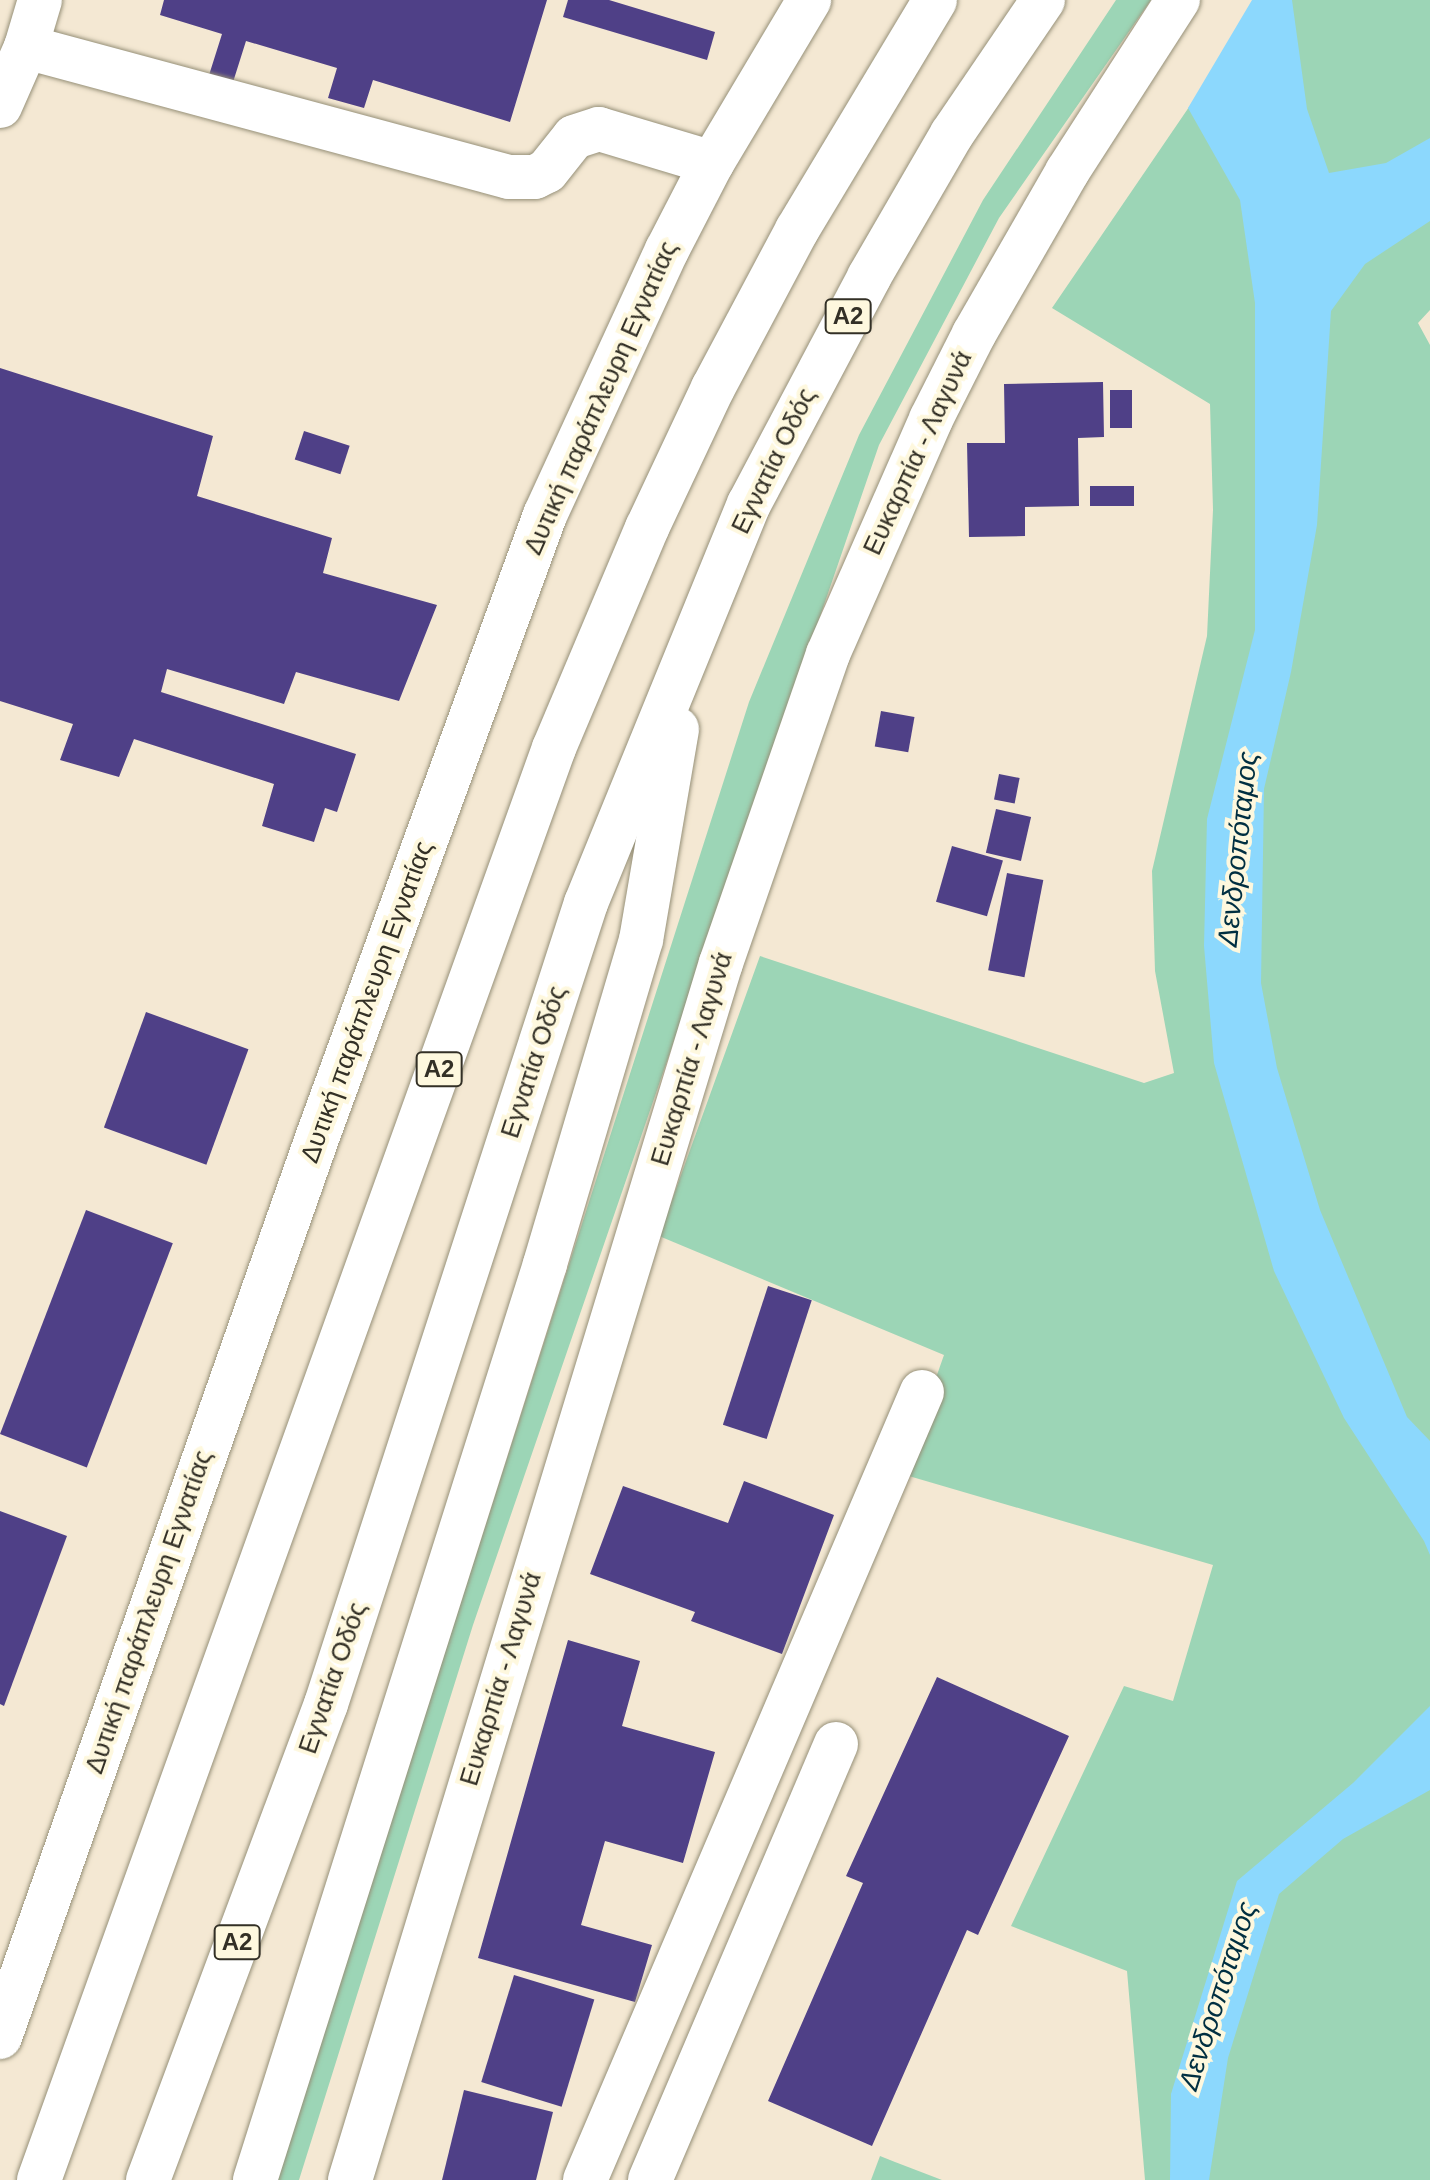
<!DOCTYPE html>
<html>
<head>
<meta charset="utf-8">
<style>
	body { margin:0 }
	#map { position:relative; width:1430px; height:2180px; overflow:hidden; background:#fef8de; font-family:Helvetica,sans-serif }
	div>[style] { position:absolute }
	.industrial>* { inset:0; background:#f4e8d3; transform-origin:0 0 }
	.green>* { inset:0; background:#9cd5b6 }
	.water>* { inset:0; background:#8cd8fd }
	.building>* { inset:0; background:#4f4087; transform-origin:0 0 }
	.roads { filter:drop-shadow(0 0 2px #969078) drop-shadow(0 0 2px #969078) }
	.minor>* { height:44px; margin:-22px; padding:0 22px; transform-origin:22px; border-radius:22px; background:#fff }
	.highway>* { height:44px; margin:-22px; padding:0 22px; transform-origin:22px; border-radius:22px; background:#fff }
	span { translate:-50% -50%; white-space:nowrap; text-align:center; line-height:1.15; -webkit-text-stroke:8px #fef8de; paint-order:stroke }
	.shield-label span { padding:2px 6px; background:#fef8de; border:2px solid; border-radius:6px; -webkit-text-stroke-width:0 }
	.shield-label { font-size:24px; color:#333026; font-weight:700 }
	.street-label { font-size:26px; color:#333026 }
	.water-label { font-size:28px; color:#002f41; font-style:italic }
</style>
</head>
<body>
<div id="map">
	<div class="industrial">
		<i style="left:0;top:0;width:1430px;height:2180px"></i>
	</div>
	<div class="green">
		<i style="clip-path:polygon(1116px 0,1151px 0,999px 218px,879px 445px,473px 1625px,299px 2180px,276px 2180px,749px 702px,859px 435px,983px 200px)"></i>
		<i style="clip-path:polygon(1262px 0,1430px 0,1430px 310px,1418px 323px,1430px 345px,1430px 2180px,1145px 2180px,1127px 1971px,1011px 1926px,1124px 1686px,1173px 1701px,1213px 1565px,902px 1474px,944px 1355px,659px 1236px,760px 956px,1144px 1083px,1174px 1073px,1155px 971px,1152px 871px,1207px 636px,1213px 510px,1210px 404px,1052px 308px)"></i>
		<i style="clip-path:polygon(880px 2156px,895px 2162px,942px 2180px,871px 2180px)"></i>
	</div>
	<div class="water">
		<i style="clip-path:polygon(1252px 0,1292px 0,1307px 109px,1329px 173px,1386px 163px,1430px 138px,1430px 221px,1365px 264px,1331px 311px,1317px 525px,1291px 672px,1264px 789px,1261px 983px,1277px 1068px,1320px 1210px,1407px 1417px,1430px 1441px,1430px 1555px,1424px 1541px,1344px 1418px,1274px 1271px,1214px 1063px,1204px 946px,1207px 819px,1255px 630px,1255px 303px,1240px 200px,1188px 108px)"></i>
		<i style="clip-path:polygon(1430px 1706px,1430px 1790px,1343px 1839px,1279px 1894px,1228px 2058px,1209px 2180px,1170px 2180px,1171px 2094px,1237px 1881px,1353px 1783px)"></i>
	</div>
	<div class="building">
		<i style="clip-path:polygon(164px 0,547px 0,510px 122px,373px 80px,364px 108px,328px 98px,337px 68px,246px 41px,228px 98px,204px 91px,222px 34px,160px 15px)"></i>
		<i style="clip-path:polygon(568px 0,609px 0,715px 32px,707px 60px,563px 17px)"></i>
		<i style="clip-path:polygon(0 368px,213px 436px,197px 496px,332px 538px,323px 573px,437px 605px,399px 701px,296px 672px,284px 704px,167px 669px,161px 692px,356px 754px,337px 812px,325px 808px,314px 842px,262px 826px,274px 784px,134px 739px,119px 777px,60px 760px,73px 724px,0 701px)"></i>
		<i style="clip-path:polygon(1103px 382px,1104px 437px,1078px 438px,1079px 506px,1025px 507px,1025px 536px,969px 537px,967px 443px,1005px 443px,1004px 384px)"></i>
		<i style="left:1110px;top:390px;width:22px;height:38px"></i>
		<i style="left:304px;top:431px;width:48px;height:30px;rotate:18deg"></i>
		<i style="left:1134px;top:486px;width:20px;height:44px;rotate:90deg"></i>
		<i style="left:881px;top:711px;width:34px;height:36px;rotate:10deg"></i>
		<i style="left:999px;top:774px;width:21px;height:26px;rotate:11deg"></i>
		<i style="left:996px;top:809px;width:36px;height:45px;rotate:13deg"></i>
		<i style="left:952px;top:846px;width:53px;height:58px;rotate:16deg"></i>
		<i style="left:1007px;top:873px;width:37px;height:99px;rotate:11deg"></i>
		<i style="left:146px;top:1012px;width:109px;height:123px;rotate:20deg"></i>
		<i style="left:86px;top:1210px;width:93px;height:240px;rotate:21deg"></i>
		<i style="left:768px;top:1286px;width:46px;height:146px;rotate:18deg"></i>
		<i style="clip-path:polygon(744px 1481px,834px 1515px,782px 1654px,691px 1621px,695px 1612px,590px 1574px,623px 1486px,728px 1523px)"></i>
		<i style="clip-path:polygon(0 1511px,67px 1536px,4px 1706px,0 1704px)"></i>
		<i style="clip-path:polygon(568px 1640px,640px 1661px,622px 1726px,715px 1752px,683px 1863px,605px 1841px,581px 1925px,652px 1945px,635px 2002px,478px 1958px)"></i>
		<i style="clip-path:polygon(937px 1677px,1069px 1736px,978px 1935px,967px 1930px,872px 2146px,768px 2101px,863px 1883px,846px 1876px)"></i>
		<i style="left:514px;top:1975px;width:84px;height:112px;rotate:17deg"></i>
		<i style="clip-path:polygon(464px 2090px,553px 2112px,536px 2180px,442px 2180px)"></i>
	</div>
	<div class="roads">
		<div class="minor">
			<i style="left:26px;top:47px;width:500px;rotate:15.06deg"></i>
			<i style="left:509px;top:177px;width:26px"></i>
			<i style="left:535px;top:177px;width:13px;rotate:-27deg"></i>
			<i style="left:547px;top:171px;width:43px;rotate:-51.5deg"></i>
			<i style="left:574px;top:137px;width:26px;rotate:-18deg"></i>
			<i style="left:599px;top:129px;width:118px;rotate:16.7deg"></i>
			<i style="left:0;top:106px;width:64px;rotate:-66.2deg"></i>
			<i style="left:26px;top:47px;width:49px;rotate:-73.4deg"></i>
			<i style="left:0;top:2037px;width:950px;rotate:-70.57deg"></i>
			<i style="left:316px;top:1141px;width:667px;rotate:-69.91deg"></i>
			<i style="left:545px;top:515px;width:292px;rotate:-65.3deg"></i>
			<i style="left:667px;top:250px;width:98px;rotate:-62.7deg"></i>
			<i style="left:712px;top:163px;width:190px;rotate:-59.2deg"></i>
			<i style="left:350px;top:2180px;width:1272px;rotate:-73.05deg"></i>
			<i style="left:721px;top:963px;width:327px;rotate:-70.9deg"></i>
			<i style="left:828px;top:654px;width:257px;rotate:-66.3deg"></i>
			<i style="left:931px;top:419px;width:95px;rotate:-63.2deg"></i>
			<i style="left:974px;top:334px;width:187px;rotate:-60.1deg"></i>
			<i style="left:1067px;top:172px;width:205px;rotate:-57.2deg"></i>
			<i style="left:585px;top:2180px;width:857px;rotate:-66.85deg"></i>
			<i style="left:650px;top:2180px;width:474px;rotate:-66.9deg"></i>
		</div>
		<div class="highway">
			<i style="left:39px;top:2180px;width:1522px;rotate:-70.22deg"></i>
			<i style="left:554px;top:748px;width:239px;rotate:-67.1deg"></i>
			<i style="left:647px;top:528px;width:155px;rotate:-64.8deg"></i>
			<i style="left:713px;top:388px;width:179px;rotate:-62deg"></i>
			<i style="left:797px;top:230px;width:268px;rotate:-59deg"></i>
			<i style="left:148px;top:2180px;width:508px;rotate:-69.5deg"></i>
			<i style="left:326px;top:1704px;width:842px;rotate:-72.02deg"></i>
			<i style="left:586px;top:903px;width:431px;rotate:-67.8deg"></i>
			<i style="left:749px;top:504px;width:257px;rotate:-62.1deg"></i>
			<i style="left:869px;top:277px;width:165px;rotate:-59.9deg"></i>
			<i style="left:952px;top:134px;width:162px;rotate:-55.8deg"></i>
			<i style="left:255px;top:2180px;width:961px;rotate:-72.43deg"></i>
			<i style="left:545px;top:1264px;width:338px;rotate:-73.5deg"></i>
			<i style="left:641px;top:940px;width:214px;rotate:-80.3deg"></i>
		</div>
	</div>
	<div class="shield-label">
		<span style="left:848px;top:316px">Α2</span>
		<span style="left:439px;top:1069px">Α2</span>
		<span style="left:237px;top:1942px">Α2</span>
	</div>
	<div class="street-label">
		<span style="left:601px;top:398px;rotate:-66deg">Δυτική παράπλευρη Εγνατίας</span>
		<span style="left:918px;top:453px;rotate:-65deg">Ευκαρπία - Λαγυνά</span>
		<span style="left:774px;top:461px;rotate:-64deg">Εγνατία Οδός</span>
		<span style="left:367px;top:1002px;rotate:-70deg">Δυτική παράπλευρη Εγνατίας</span>
		<span style="left:692px;top:1059px;rotate:-73deg">Ευκαρπία - Λαγυνά</span>
		<span style="left:534px;top:1062px;rotate:-72deg">Εγνατία Οδός</span>
		<span style="left:149px;top:1612px;rotate:-71deg">Δυτική παράπλευρη Εγνατίας</span>
		<span style="left:333px;top:1678px;rotate:-71deg">Εγνατία Οδός</span>
		<span style="left:501px;top:1679px;rotate:-73deg">Ευκαρπία - Λαγυνά</span>
	</div>
	<div class="water-label">
		<span style="left:1238px;top:849px;rotate:-84deg">Δενδροπόταμος</span>
		<span style="left:1218px;top:1996px;rotate:-72deg">Δενδροπόταμος</span>
	</div>
</div>
</body>
</html>
